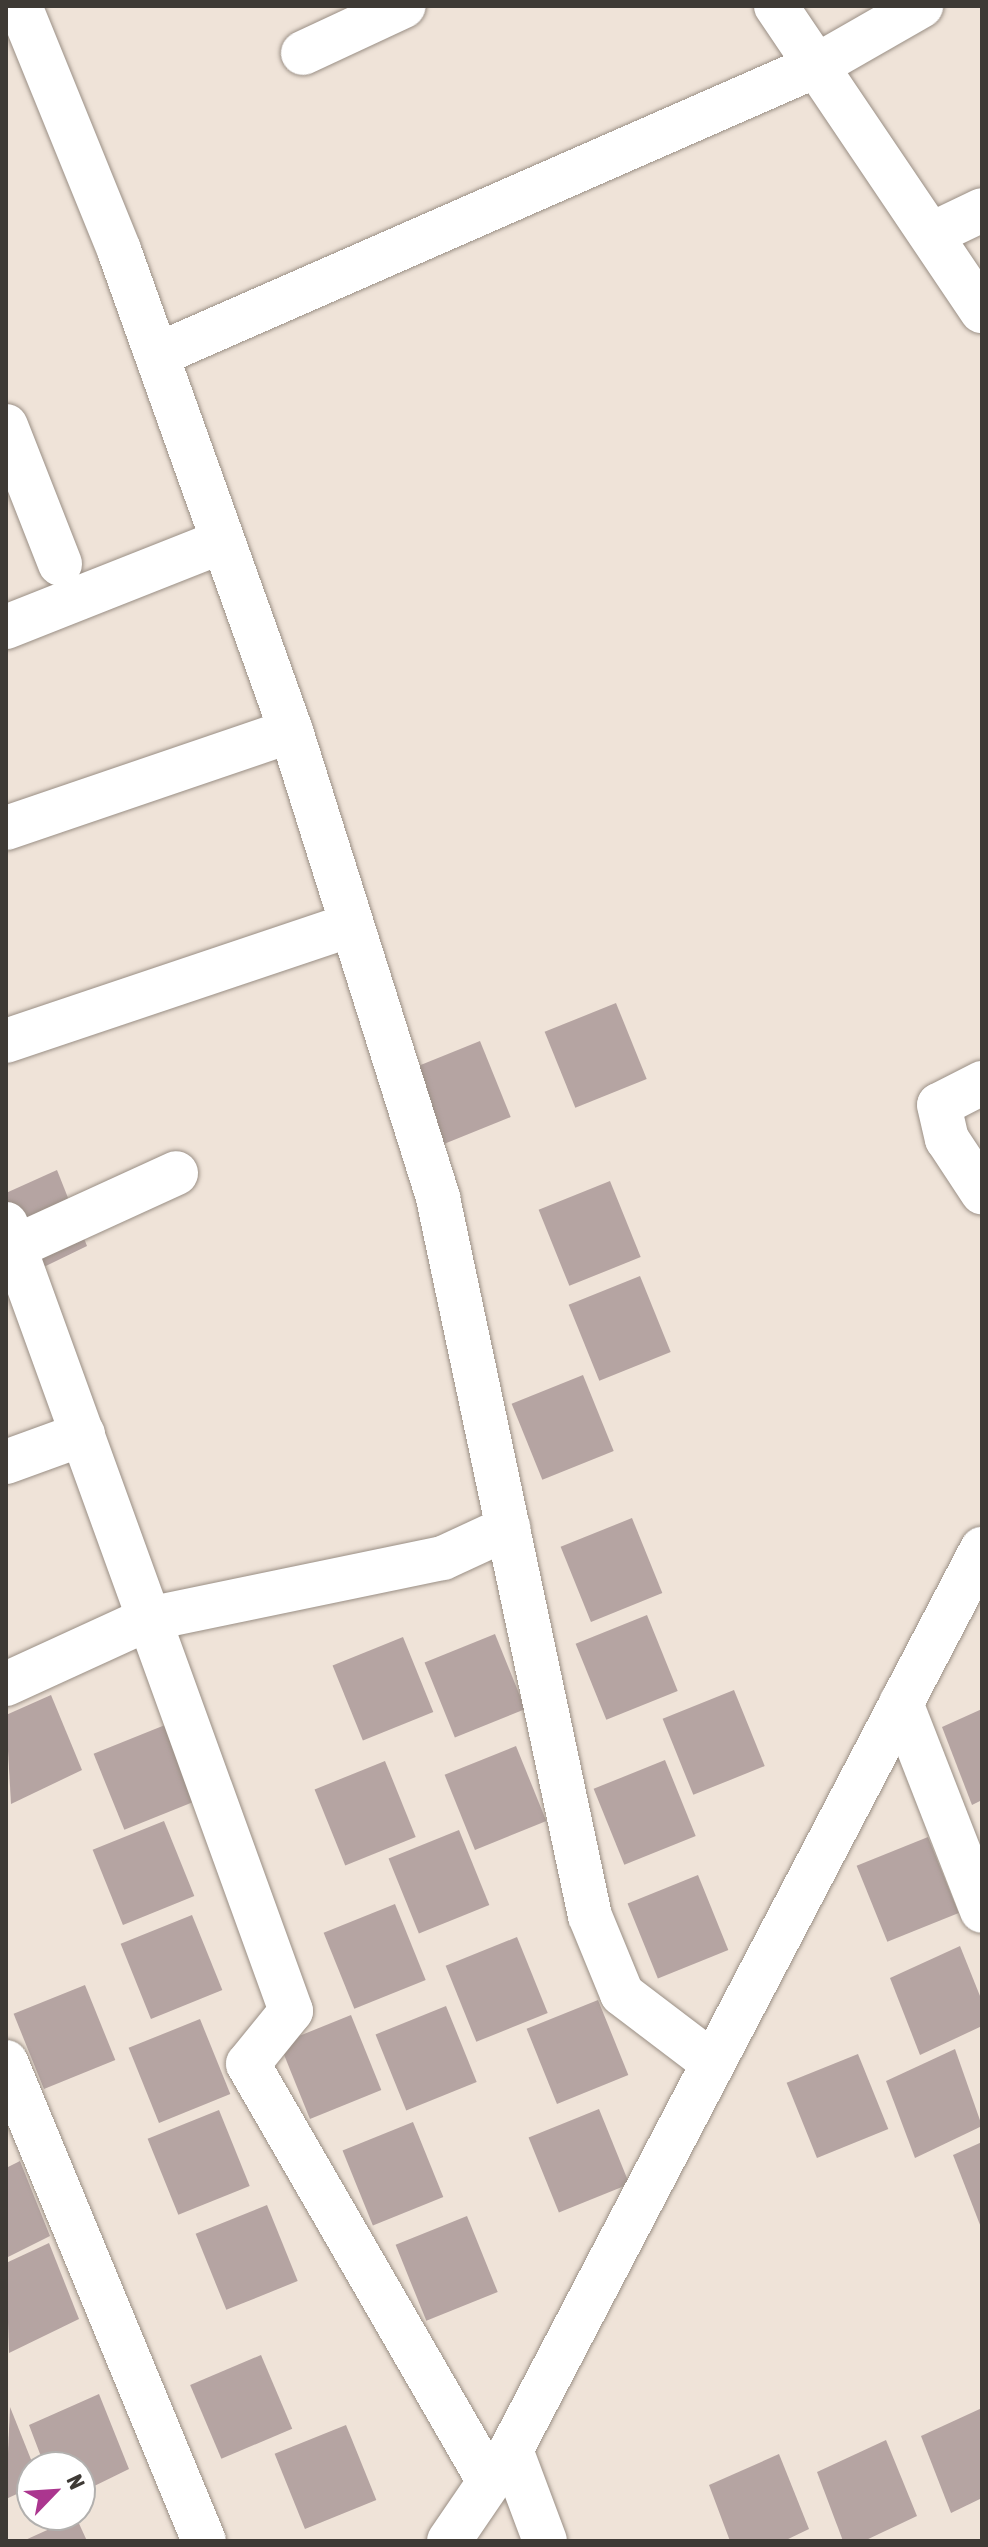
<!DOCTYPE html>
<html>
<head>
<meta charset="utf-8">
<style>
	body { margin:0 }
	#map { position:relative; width:988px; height:2547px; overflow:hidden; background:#efe3d8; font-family:"Asap Condensed",sans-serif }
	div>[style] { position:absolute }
	.building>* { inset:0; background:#b5a4a2; transform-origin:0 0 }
	.roads { filter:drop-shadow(0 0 2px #9a8f85) drop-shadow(0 0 2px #9a8f85) }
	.minor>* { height:44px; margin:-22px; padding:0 22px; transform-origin:22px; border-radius:22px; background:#fff }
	span { translate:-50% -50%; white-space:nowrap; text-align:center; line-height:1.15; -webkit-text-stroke:6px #fff; paint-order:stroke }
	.frame { position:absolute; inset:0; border:8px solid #3e3a35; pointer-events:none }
	.north { position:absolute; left:16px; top:2451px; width:80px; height:80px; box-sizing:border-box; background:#fff; border:2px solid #b2b0ae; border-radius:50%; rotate:65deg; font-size:22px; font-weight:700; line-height:32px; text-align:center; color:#3e3a35 }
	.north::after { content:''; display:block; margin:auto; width:28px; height:36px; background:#ab368f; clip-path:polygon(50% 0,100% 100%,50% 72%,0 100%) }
</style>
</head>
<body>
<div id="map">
	<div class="building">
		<i style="left:616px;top:1003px;width:82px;height:77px;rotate:68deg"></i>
		<i style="left:480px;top:1041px;width:82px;height:76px;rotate:68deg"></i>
		<i style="clip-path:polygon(57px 1170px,87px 1246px,17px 1280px,6px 1252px,6px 1193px)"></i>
		<i style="left:610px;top:1181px;width:82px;height:77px;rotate:68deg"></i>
		<i style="left:640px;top:1276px;width:82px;height:77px;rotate:68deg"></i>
		<i style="left:583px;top:1375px;width:82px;height:77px;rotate:68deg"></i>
		<i style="left:632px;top:1518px;width:81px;height:77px;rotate:68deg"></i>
		<i style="left:647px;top:1615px;width:82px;height:77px;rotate:68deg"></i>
		<i style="left:495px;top:1634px;width:81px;height:76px;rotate:68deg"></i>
		<i style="left:403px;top:1637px;width:81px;height:76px;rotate:68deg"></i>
		<i style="left:734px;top:1690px;width:82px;height:77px;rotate:68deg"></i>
		<i style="clip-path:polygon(51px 1695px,82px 1770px,11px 1804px,6px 1715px)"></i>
		<i style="clip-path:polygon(982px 1709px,982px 1800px,972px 1805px,942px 1727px)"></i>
		<i style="left:165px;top:1725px;width:82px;height:77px;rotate:68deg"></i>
		<i style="left:516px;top:1746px;width:81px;height:77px;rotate:68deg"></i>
		<i style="left:665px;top:1760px;width:82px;height:77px;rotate:68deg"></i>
		<i style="left:385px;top:1761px;width:82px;height:76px;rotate:68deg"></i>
		<i style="left:164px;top:1821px;width:81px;height:77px;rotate:68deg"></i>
		<i style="left:459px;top:1830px;width:81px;height:76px;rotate:68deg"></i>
		<i style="left:928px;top:1837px;width:82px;height:77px;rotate:68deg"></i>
		<i style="left:698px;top:1875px;width:81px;height:76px;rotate:68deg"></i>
		<i style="left:395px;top:1904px;width:82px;height:77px;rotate:68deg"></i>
		<i style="left:192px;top:1915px;width:81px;height:77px;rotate:68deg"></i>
		<i style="left:517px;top:1937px;width:82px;height:77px;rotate:68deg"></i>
		<i style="clip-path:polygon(960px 1946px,982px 2001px,982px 2026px,920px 2055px,890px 1978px)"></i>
		<i style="left:85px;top:1985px;width:81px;height:77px;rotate:68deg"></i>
		<i style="left:598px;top:2000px;width:81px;height:77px;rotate:68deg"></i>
		<i style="left:446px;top:2006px;width:82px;height:76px;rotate:68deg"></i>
		<i style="left:351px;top:2015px;width:81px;height:77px;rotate:68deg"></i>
		<i style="left:200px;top:2019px;width:81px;height:77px;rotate:68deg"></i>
		<i style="clip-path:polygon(955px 2049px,982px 2126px,915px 2158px,886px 2081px)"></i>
		<i style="left:858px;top:2054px;width:81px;height:77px;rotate:68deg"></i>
		<i style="left:599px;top:2109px;width:81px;height:76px;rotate:68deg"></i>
		<i style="left:219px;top:2110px;width:82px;height:77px;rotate:68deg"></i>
		<i style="left:413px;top:2122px;width:81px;height:76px;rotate:68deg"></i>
		<i style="clip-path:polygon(982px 2142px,982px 2230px,953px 2155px)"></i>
		<i style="clip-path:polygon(20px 2161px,50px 2236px,6px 2258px,6px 2168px)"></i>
		<i style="left:267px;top:2205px;width:82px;height:77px;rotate:68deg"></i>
		<i style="left:467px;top:2216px;width:82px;height:77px;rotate:68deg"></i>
		<i style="clip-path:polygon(49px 2243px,79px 2319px,9px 2353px,6px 2263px)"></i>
		<i style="left:261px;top:2355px;width:80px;height:77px;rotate:67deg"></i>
		<i style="clip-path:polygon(99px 2394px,129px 2469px,80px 2493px,80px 2467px,45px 2467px,29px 2425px)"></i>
		<i style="clip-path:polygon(10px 2407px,34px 2467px,32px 2487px,6px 2499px)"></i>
		<i style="clip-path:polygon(982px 2408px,982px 2498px,951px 2513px,921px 2436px)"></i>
		<i style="left:346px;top:2425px;width:81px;height:77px;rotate:68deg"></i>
		<i style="clip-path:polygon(886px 2440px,917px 2516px,864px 2541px,843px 2541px,817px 2472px)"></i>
		<i style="clip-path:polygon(779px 2454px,809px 2529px,784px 2541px,730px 2541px,709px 2485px)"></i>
		<i style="clip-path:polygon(76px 2517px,87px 2541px,23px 2541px)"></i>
	</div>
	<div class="roads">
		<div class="minor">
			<i style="left:20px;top:6px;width:263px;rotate:67.9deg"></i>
			<i style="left:119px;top:250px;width:511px;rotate:70.32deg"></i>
			<i style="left:291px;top:731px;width:490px;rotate:72.5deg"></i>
			<i style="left:438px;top:1198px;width:734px;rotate:78.05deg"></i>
			<i style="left:590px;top:1916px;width:84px;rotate:67.7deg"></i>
			<i style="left:622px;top:1994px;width:114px;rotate:37.2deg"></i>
			<i style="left:776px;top:6px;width:368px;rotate:56deg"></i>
			<i style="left:303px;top:53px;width:111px;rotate:-25deg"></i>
			<i style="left:932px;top:234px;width:55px;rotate:-25.6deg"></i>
			<i style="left:157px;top:355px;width:722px;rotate:-23.69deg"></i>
			<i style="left:818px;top:65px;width:119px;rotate:-29.8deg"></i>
			<i style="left:6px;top:426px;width:148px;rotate:68.6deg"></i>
			<i style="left:6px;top:627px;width:233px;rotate:-21.6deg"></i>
			<i style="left:6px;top:828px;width:301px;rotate:-18.8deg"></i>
			<i style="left:6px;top:1041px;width:364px;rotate:-18.6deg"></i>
			<i style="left:982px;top:1083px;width:48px;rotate:152.9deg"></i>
			<i style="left:939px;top:1105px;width:35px;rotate:77deg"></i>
			<i style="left:947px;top:1139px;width:64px;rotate:56.6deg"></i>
			<i style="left:6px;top:1224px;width:837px;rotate:70.09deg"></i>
			<i style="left:291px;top:2011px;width:68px;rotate:129.1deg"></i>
			<i style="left:248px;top:2064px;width:480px;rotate:60deg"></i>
			<i style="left:6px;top:1251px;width:187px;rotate:-24.6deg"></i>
			<i style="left:6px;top:1462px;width:82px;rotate:-20deg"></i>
			<i style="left:6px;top:1684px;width:156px;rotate:-24.6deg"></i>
			<i style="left:148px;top:1619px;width:301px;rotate:-11.7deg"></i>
			<i style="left:443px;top:1558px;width:72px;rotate:-24.8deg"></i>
			<i style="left:901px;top:1703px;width:223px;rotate:68.7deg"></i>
			<i style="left:6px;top:2062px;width:518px;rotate:67.54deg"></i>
			<i style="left:511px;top:2450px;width:97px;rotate:69.5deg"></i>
			<i style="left:449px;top:2541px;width:110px;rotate:-55.7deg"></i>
			<i style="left:511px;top:2450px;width:1017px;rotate:-62.4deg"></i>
		</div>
	</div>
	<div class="frame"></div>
	<div class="north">N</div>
</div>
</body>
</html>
